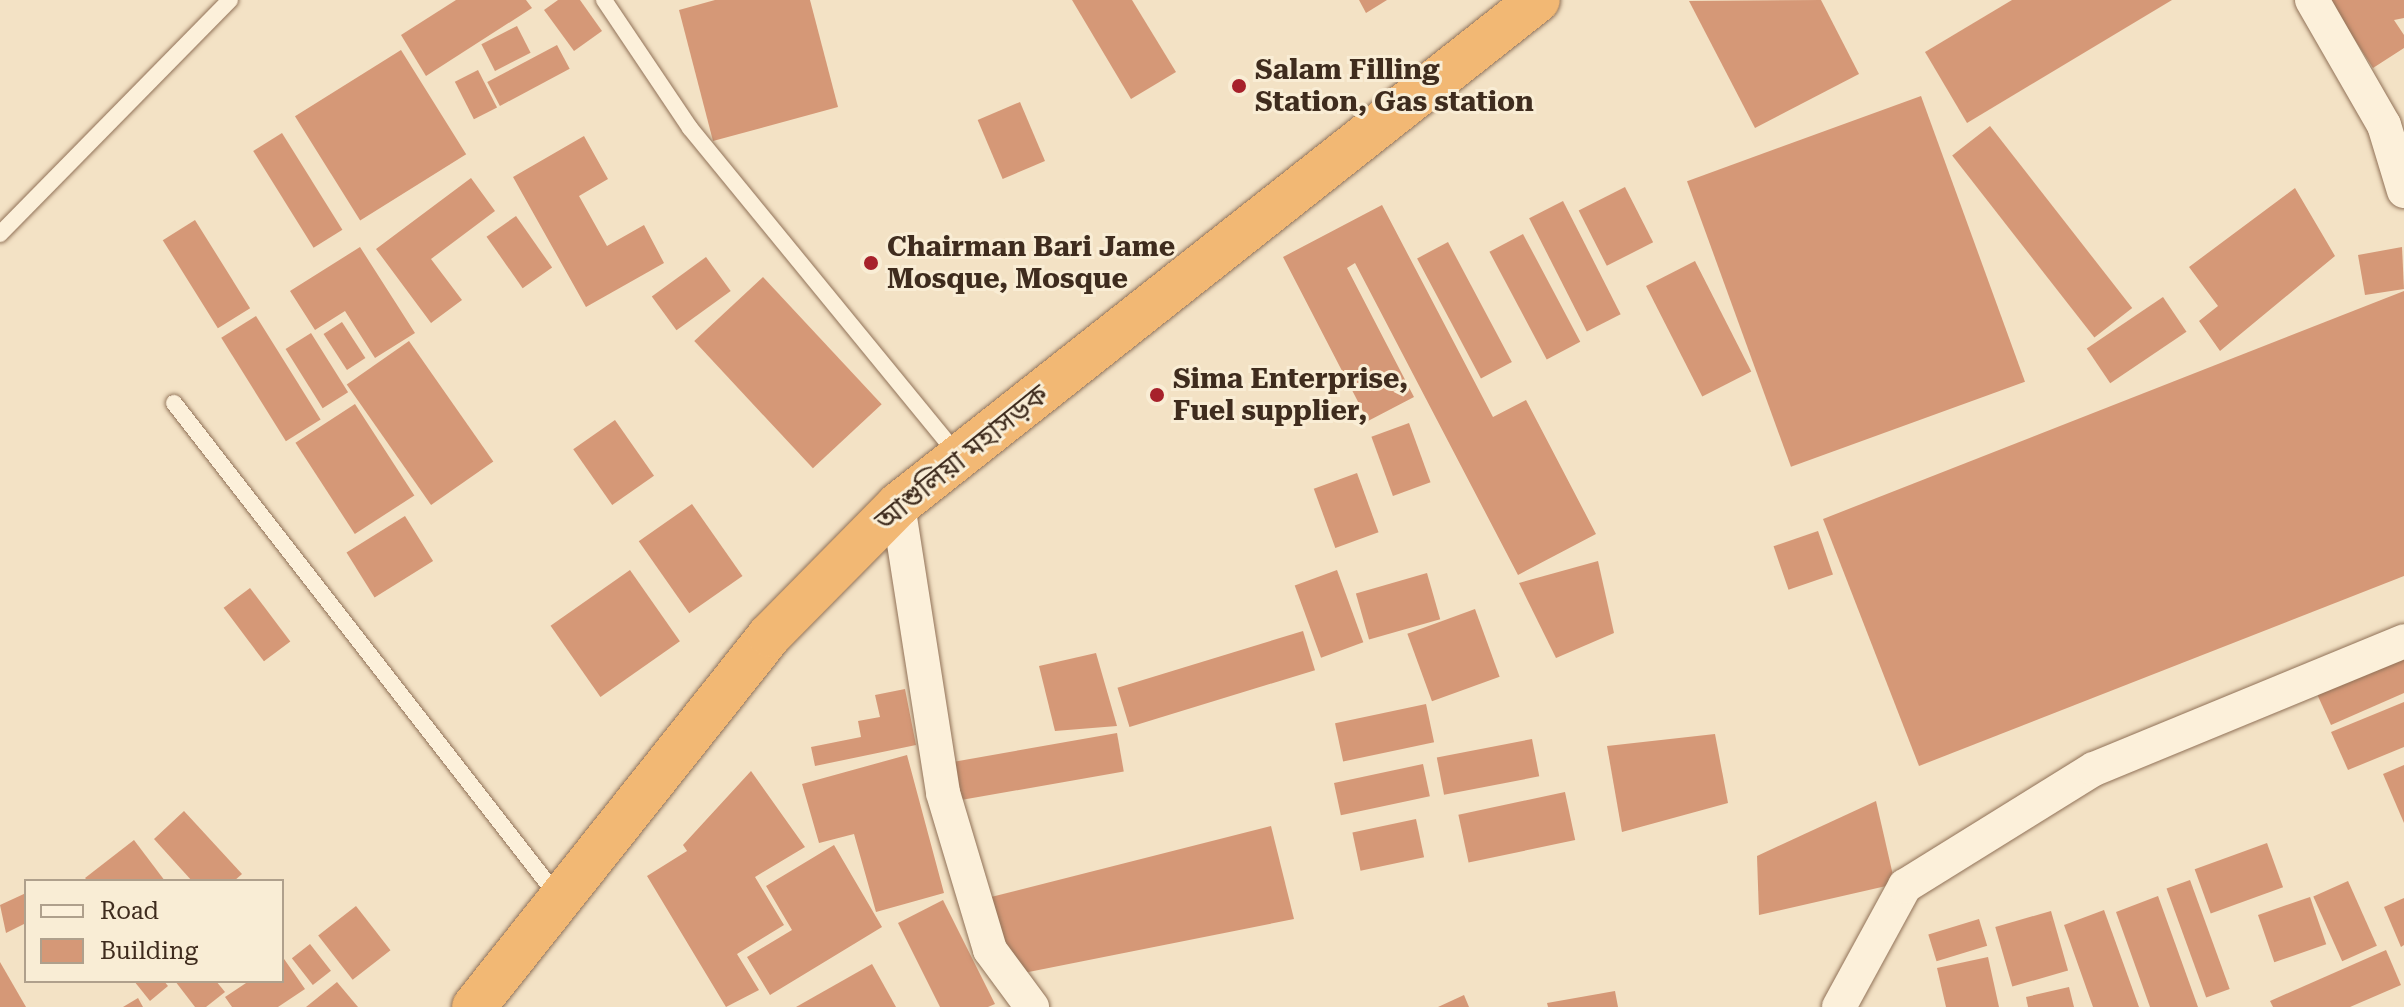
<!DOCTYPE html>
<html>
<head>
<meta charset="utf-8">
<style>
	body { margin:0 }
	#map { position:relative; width:2404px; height:1007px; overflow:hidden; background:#f3e2c5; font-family:"Roboto Serif","Noto Sans Bengali",serif }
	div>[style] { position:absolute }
	.building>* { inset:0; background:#d59877; transform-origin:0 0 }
	.roads { filter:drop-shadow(0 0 2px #917258) drop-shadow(0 0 2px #917258) }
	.service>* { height:16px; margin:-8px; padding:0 8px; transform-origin:8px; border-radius:8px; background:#fcf0da }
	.minor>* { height:34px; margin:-17px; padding:0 17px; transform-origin:17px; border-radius:17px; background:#fcf0da }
	.trunk>* { height:44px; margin:-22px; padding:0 22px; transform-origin:22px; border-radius:22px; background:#f2b874 }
	.dots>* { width:22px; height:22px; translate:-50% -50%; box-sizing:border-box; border:4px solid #f9edd5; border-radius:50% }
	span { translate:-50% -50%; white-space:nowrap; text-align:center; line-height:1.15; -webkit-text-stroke:6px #f9edd5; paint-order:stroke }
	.poi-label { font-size:28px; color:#3f2c1e; font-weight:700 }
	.left { translate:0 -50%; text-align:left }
	.street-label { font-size:28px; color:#3f2c1e }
	.legend { position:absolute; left:24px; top:879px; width:260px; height:104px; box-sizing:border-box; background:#f9edd5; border:2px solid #afa08c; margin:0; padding:10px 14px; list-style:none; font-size:24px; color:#3f2c1e }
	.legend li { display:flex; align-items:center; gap:16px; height:40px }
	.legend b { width:40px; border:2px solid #afa08c }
</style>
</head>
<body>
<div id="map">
	<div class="building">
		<i style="clip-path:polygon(456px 0,526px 0,532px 8px,426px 76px,401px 35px)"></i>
		<i style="clip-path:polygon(558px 0,580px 0,602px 31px,574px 51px,544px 10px)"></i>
		<i style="clip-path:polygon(715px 0,810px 0,838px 107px,713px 141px,679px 10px)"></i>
		<i style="clip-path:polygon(1072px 0,1132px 0,1176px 72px,1131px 99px)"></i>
		<i style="clip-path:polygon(1359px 0,1387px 0,1366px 13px)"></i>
		<i style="clip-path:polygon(1821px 0,1859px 74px,1755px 128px,1689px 1px)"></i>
		<i style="clip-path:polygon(2012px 0,2172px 0,1967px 123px,1925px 52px)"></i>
		<i style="clip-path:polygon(2329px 0,2404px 0,2404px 18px,2394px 20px,2404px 35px,2404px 48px,2373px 68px)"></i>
		<i style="left:517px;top:26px;width:30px;height:40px;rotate:63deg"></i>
		<i style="left:557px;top:45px;width:27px;height:79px;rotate:62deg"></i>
		<i style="left:401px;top:50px;width:123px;height:125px;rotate:58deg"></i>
		<i style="left:478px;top:70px;width:42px;height:26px;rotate:63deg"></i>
		<i style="left:1921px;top:96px;width:304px;height:249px;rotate:70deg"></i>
		<i style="left:1020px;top:102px;width:64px;height:46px;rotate:67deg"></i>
		<i style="left:1990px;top:126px;width:231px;height:48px;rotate:52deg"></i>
		<i style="left:282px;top:133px;width:114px;height:34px;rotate:58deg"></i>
		<i style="clip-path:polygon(584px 136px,608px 179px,579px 196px,607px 246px,644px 225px,664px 263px,586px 307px,513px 177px)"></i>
		<i style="clip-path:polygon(471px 178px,495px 211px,431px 259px,462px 300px,431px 323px,376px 249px)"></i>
		<i style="left:1625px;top:187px;width:62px;height:52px;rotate:63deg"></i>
		<i style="clip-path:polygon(2295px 188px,2335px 256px,2220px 351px,2199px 321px,2218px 306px,2189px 267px)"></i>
		<i style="left:1563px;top:201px;width:127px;height:38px;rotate:63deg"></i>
		<i style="clip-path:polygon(1382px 205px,1493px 417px,1526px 400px,1596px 534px,1518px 575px,1355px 263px,1347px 268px,1414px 397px,1368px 421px,1283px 257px)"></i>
		<i style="left:516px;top:216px;width:63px;height:36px;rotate:55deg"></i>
		<i style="left:195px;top:220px;width:104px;height:38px;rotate:58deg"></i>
		<i style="left:1523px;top:234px;width:122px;height:38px;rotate:62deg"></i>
		<i style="left:1448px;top:242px;width:136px;height:35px;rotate:62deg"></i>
		<i style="clip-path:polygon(360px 247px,415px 333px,375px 358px,345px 311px,315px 330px,290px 291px)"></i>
		<i style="clip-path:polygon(2402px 247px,2404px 289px,2365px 295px,2358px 255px)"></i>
		<i style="left:706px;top:257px;width:42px;height:67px;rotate:54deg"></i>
		<i style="left:1695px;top:261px;width:124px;height:55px;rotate:63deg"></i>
		<i style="left:763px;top:277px;width:174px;height:94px;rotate:47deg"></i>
		<i style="clip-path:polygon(2404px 291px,2404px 576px,1919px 766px,1823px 519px)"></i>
		<i style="left:2163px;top:297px;width:42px;height:92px;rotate:56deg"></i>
		<i style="left:256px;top:316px;width:122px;height:41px;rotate:58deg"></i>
		<i style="left:342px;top:322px;width:43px;height:22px;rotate:57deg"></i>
		<i style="left:311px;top:333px;width:70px;height:30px;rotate:58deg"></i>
		<i style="left:409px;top:341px;width:147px;height:76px;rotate:55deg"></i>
		<i style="left:355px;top:404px;width:109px;height:71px;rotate:57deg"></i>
		<i style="left:615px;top:420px;width:68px;height:51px;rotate:55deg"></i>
		<i style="left:1409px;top:423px;width:63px;height:40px;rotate:70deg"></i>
		<i style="left:1357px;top:473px;width:63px;height:46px;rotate:70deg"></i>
		<i style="left:692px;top:504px;width:88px;height:65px;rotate:55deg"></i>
		<i style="left:405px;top:516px;width:53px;height:69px;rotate:58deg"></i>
		<i style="left:1818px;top:531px;width:46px;height:47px;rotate:71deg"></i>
		<i style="clip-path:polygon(1598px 561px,1614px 633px,1556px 658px,1519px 583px)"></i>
		<i style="left:630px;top:570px;width:87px;height:97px;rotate:55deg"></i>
		<i style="left:1337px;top:570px;width:77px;height:45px;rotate:70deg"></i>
		<i style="left:1427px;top:573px;width:48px;height:74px;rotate:74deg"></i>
		<i style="left:250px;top:588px;width:67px;height:33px;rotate:53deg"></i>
		<i style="left:1475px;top:609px;width:72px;height:72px;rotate:70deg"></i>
		<i style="left:1303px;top:631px;width:41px;height:194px;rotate:73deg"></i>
		<i style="clip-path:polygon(1096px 653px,1117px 726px,1055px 731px,1039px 666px)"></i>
		<i style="clip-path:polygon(2404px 656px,2404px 693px,2331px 725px,2317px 694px)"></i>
		<i style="clip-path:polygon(905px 689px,916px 745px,815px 766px,811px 747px,861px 737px,858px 721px,880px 717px,875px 695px)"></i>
		<i style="clip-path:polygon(2404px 702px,2404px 747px,2348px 770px,2331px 732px)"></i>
		<i style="left:1426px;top:704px;width:39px;height:93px;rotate:78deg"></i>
		<i style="left:1117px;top:733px;width:39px;height:171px;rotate:80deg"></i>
		<i style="clip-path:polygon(1715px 734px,1728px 803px,1622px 832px,1607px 746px)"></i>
		<i style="left:1532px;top:739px;width:38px;height:97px;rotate:79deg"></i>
		<i style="clip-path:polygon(907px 755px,944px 893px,876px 912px,854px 834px,819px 843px,802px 784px)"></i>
		<i style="left:1423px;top:764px;width:33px;height:91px;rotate:78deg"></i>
		<i style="clip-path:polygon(2404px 765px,2404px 823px,2383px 774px)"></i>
		<i style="clip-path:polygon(751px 771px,805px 847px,755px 877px,784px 925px,737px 954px,759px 990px,726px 1007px,647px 876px,687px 851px,683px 845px)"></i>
		<i style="left:1565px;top:792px;width:49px;height:109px;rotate:78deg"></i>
		<i style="clip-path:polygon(1876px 801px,1895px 884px,1759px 915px,1757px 856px)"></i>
		<i style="clip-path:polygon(184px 811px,242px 874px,234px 881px,192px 881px,154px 839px)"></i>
		<i style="left:1416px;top:819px;width:39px;height:65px;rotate:78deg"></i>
		<i style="clip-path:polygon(1271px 826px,1294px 919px,1013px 975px,987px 898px)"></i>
		<i style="clip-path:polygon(134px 840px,165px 881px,88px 881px,85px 878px)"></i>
		<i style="left:2267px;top:843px;width:47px;height:77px;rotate:70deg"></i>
		<i style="clip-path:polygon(834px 845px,882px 927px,770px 995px,747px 957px,792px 930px,766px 886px)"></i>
		<i style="left:2190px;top:880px;width:116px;height:25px;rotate:70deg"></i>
		<i style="left:2348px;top:881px;width:71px;height:38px;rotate:66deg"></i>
		<i style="clip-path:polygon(26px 893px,26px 923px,6px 933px,0 905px)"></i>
		<i style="clip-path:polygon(2158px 896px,2198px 1007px,2150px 1007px,2116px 912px)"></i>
		<i style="left:2310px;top:897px;width:50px;height:55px;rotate:71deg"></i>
		<i style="clip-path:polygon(2404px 898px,2404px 945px,2401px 947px,2384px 907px)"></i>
		<i style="clip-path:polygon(943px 900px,995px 1004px,988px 1007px,940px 1007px,898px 923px)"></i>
		<i style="left:356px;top:906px;width:56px;height:48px;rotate:52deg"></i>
		<i style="clip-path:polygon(2104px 910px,2139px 1007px,2093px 1007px,2064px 925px)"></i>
		<i style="left:2051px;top:911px;width:62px;height:58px;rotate:74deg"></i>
		<i style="left:1979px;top:919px;width:28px;height:53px;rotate:73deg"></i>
		<i style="left:310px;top:944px;width:34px;height:23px;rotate:52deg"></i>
		<i style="clip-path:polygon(2386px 950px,2401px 985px,2350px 1007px,2273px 1007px,2270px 1001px)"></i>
		<i style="clip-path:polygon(282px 956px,305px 989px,278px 1007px,232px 1007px,225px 997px,249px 981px,282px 981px)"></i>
		<i style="clip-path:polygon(1988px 957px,1999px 1007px,1946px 1007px,1937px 968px)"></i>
		<i style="clip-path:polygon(0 962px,26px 1007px,0 1007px)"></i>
		<i style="clip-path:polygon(872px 964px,896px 1007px,796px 1007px)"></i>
		<i style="clip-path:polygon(134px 981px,164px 981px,168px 986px,150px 1001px)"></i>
		<i style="clip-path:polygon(175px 981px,216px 981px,225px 992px,206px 1007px,195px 1007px)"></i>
		<i style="clip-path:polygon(337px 982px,358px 1007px,306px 1007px)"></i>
		<i style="clip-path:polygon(2069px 987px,2074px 1007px,2028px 1007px,2026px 997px)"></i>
		<i style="clip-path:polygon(1615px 991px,1618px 1007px,1548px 1007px,1547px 1003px)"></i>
		<i style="clip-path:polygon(1464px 995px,1469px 1007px,1438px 1007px)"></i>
		<i style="clip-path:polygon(138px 998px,143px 1007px,123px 1007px)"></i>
	</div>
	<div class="roads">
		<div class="service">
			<i style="left:604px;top:0;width:154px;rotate:56.1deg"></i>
			<i style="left:690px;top:128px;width:424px;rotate:50.7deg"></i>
			<i style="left:0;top:234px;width:328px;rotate:-45.5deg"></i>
			<i style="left:174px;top:403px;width:627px;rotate:52.13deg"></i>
		</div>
		<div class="minor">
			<i style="left:2312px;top:0;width:144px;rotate:60.1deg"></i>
			<i style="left:2384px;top:125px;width:69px;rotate:73.1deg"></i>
			<i style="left:898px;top:505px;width:291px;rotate:81.1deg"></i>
			<i style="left:943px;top:793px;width:164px;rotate:73.3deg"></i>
			<i style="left:990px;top:950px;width:71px;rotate:53.6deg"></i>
			<i style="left:1839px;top:1007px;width:138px;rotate:-61.4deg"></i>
			<i style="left:1905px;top:886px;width:222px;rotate:-31.8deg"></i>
			<i style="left:2094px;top:769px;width:335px;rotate:-22.4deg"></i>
		</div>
		<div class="trunk">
			<i style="left:474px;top:1007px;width:475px;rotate:-51.5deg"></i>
			<i style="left:770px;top:635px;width:182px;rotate:-45.4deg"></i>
			<i style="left:898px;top:505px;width:815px;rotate:-38.28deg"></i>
		</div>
	</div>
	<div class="dots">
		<i style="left:1239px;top:86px;background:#a7212b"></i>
		<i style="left:871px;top:263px;background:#a7212b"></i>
		<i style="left:1157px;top:395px;background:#a7212b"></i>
	</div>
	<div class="poi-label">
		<span class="left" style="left:1255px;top:86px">Salam Filling<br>Station, Gas station</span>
		<span class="left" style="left:887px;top:263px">Chairman Bari Jame<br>Mosque, Mosque</span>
		<span class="left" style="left:1173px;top:395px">Sima Enterprise,<br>Fuel supplier,</span>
	</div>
	<div class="street-label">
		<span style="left:962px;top:458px;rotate:-39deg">আশুলিয়া মহাসড়ক</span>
	</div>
	<ul class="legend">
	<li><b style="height:10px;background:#fcf0da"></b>Road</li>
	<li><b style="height:22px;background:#d59877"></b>Building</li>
	</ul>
</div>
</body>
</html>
